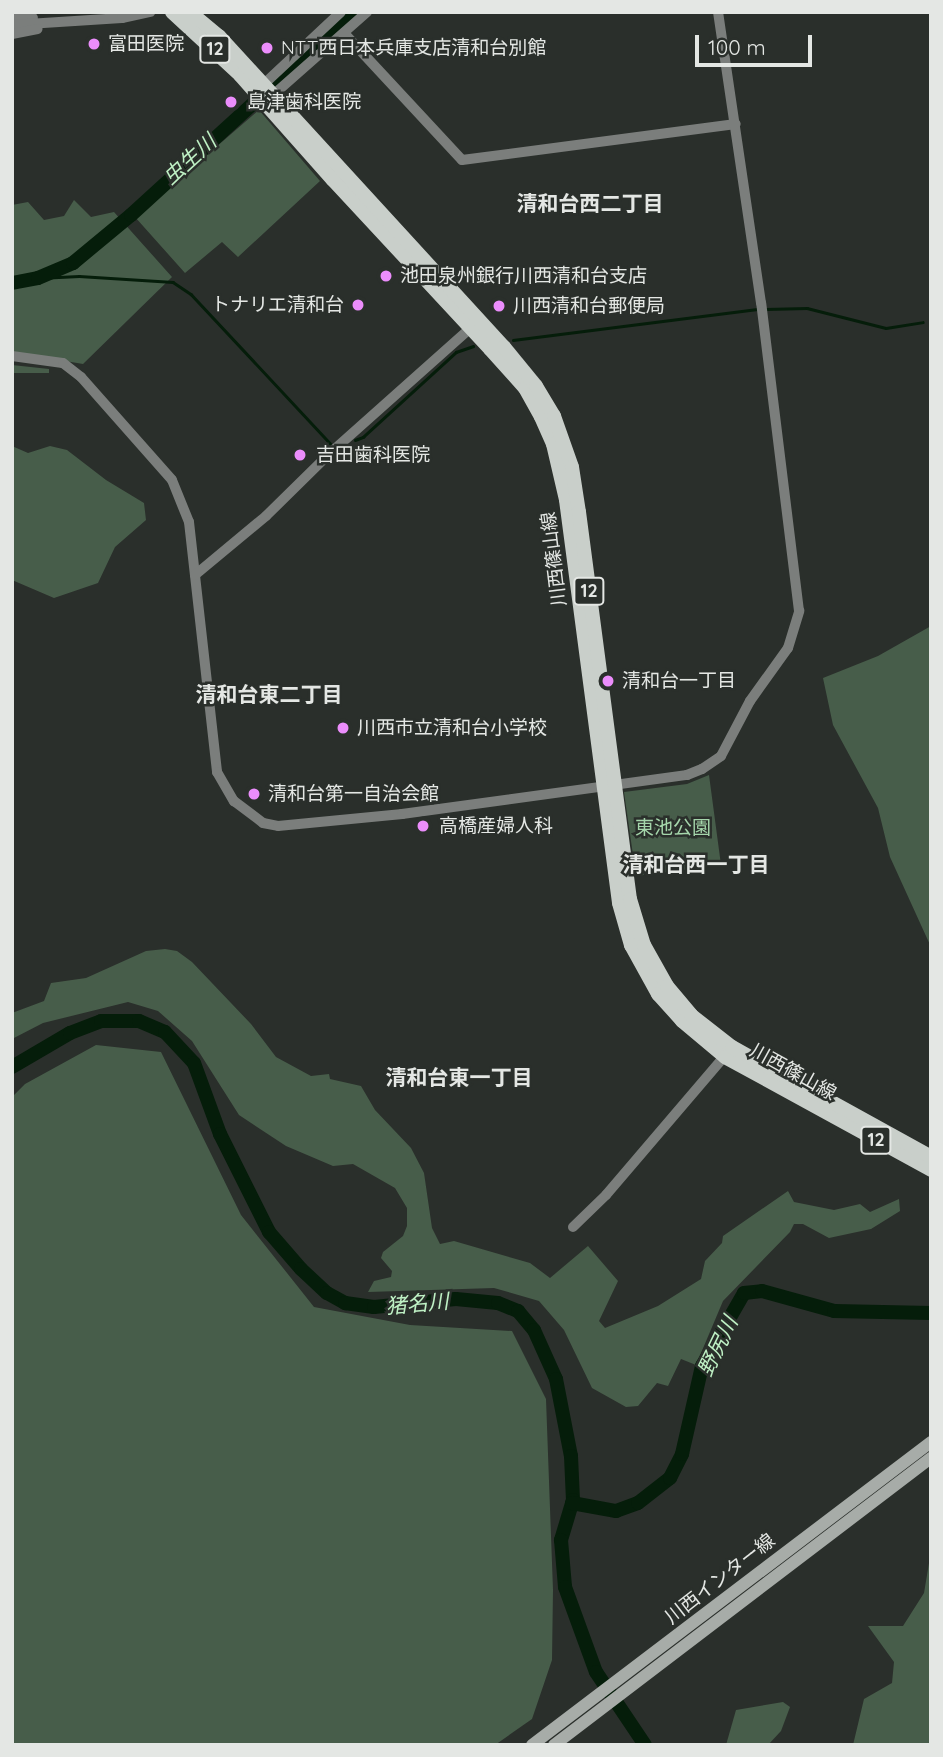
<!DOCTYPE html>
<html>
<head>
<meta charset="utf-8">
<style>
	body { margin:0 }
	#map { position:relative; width:943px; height:1757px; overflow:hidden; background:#2a2f2b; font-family:Quicksand,"Noto Sans JP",sans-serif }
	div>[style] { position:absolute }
	.green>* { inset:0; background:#475d4a }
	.stream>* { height:2.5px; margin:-1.25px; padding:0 1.25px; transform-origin:1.25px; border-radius:1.25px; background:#051d0a }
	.river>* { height:14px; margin:-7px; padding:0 7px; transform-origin:7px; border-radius:7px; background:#051d0a }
	.tertiary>* { height:10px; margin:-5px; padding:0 5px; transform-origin:5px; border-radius:5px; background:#7b7e7c }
	.secondary>* { height:12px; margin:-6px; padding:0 6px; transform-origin:6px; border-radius:6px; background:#a7aca8 }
	.primary>* { height:14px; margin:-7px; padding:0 7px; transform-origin:7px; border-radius:7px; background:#c9cfca }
	.dots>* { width:19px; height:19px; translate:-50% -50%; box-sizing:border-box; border:4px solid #2a2f2b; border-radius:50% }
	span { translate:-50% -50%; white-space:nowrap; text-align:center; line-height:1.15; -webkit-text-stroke:5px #2a2f2b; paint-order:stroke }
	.shield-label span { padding:2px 5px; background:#2a2f2b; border:2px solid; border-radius:5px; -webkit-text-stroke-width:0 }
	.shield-label { font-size:18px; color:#e4e7e4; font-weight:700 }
	.poi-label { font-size:19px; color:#e4e7e4 }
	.left { translate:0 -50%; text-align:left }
	.right { translate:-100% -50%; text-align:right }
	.street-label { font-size:19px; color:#e4e7e4 }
	.park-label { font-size:19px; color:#a5d6ab }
	.water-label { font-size:21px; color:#bff1c5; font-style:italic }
	.neighbourhood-label { font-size:21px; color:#e4e7e4; font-weight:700 }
	.frame { position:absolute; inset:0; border:14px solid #e4e7e4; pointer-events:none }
	.scale { position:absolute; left:695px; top:35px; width:117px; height:32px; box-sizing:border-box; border:4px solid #e4e7e4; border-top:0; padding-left:9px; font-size:21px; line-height:24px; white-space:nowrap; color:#e4e7e4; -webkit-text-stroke:5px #2a2f2b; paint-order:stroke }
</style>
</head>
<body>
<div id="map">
	<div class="green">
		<i style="clip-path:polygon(259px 110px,320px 181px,238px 257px,222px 242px,185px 273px,135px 217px)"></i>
		<i style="clip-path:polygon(74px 200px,91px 217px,114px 212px,172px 277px,83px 364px,12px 352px,12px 205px,28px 202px,44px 220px,64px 216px)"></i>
		<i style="clip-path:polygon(12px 365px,49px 369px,49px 373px,12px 373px)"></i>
		<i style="clip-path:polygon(12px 446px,28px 453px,50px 446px,67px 450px,106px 480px,144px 503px,146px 520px,115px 547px,98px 583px,54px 598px,12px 580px)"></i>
		<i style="clip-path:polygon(931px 626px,931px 947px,890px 857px,878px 808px,833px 725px,823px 678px,878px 656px)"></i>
		<i style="clip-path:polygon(709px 775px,721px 865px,636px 876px,624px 792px,687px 784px)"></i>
		<i style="clip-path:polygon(165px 949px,177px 951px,192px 962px,251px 1024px,276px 1057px,311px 1076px,329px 1074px,330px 1079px,361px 1086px,375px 1110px,411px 1148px,424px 1173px,432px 1228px,440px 1244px,454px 1241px,530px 1263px,550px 1278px,588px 1246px,618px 1281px,599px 1321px,605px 1328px,658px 1306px,701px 1279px,705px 1261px,722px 1243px,723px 1236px,788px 1191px,794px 1202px,834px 1210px,860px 1204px,870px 1212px,899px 1199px,900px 1211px,871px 1229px,829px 1238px,803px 1224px,794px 1224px,790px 1232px,723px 1301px,696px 1365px,681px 1359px,668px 1386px,657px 1383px,638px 1406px,626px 1407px,592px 1388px,564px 1330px,539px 1301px,494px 1288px,368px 1292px,374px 1281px,391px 1277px,392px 1271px,381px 1258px,383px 1252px,403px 1236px,407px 1226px,407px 1208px,395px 1188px,353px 1164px,333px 1166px,286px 1146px,239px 1115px,192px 1041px,158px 1011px,128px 1002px,43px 1023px,12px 1039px,12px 1013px,44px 1001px,51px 983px,86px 978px,146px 951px)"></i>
		<i style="clip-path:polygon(96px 1045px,161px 1052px,241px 1215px,314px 1307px,410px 1325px,512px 1331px,546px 1399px,553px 1590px,552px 1660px,532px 1719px,495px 1745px,12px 1745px,12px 1097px,25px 1084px)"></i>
		<i style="clip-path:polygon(931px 1551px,931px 1745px,853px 1745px,864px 1699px,892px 1683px,894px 1662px,868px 1626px,903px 1626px,924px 1593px)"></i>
		<i style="clip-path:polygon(783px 1702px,790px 1707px,781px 1731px,768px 1745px,726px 1745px,736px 1710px)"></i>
	</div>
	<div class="stream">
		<i style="left:38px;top:278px;width:41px;rotate:-2.8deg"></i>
		<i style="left:79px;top:276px;width:94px;rotate:3.7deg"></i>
		<i style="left:173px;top:282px;width:22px;rotate:34deg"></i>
		<i style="left:191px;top:294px;width:204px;rotate:47deg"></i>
		<i style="left:766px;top:309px;width:41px;rotate:-1.4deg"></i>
		<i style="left:807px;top:308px;width:81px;rotate:14.2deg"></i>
		<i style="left:886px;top:328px;width:37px;rotate:-9deg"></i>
		<i style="left:513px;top:340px;width:248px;rotate:-7.2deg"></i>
		<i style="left:355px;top:440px;width:9px;rotate:-21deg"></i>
		<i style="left:363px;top:437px;width:126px;rotate:-42.4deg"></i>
		<i style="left:456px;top:352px;width:18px;rotate:-19deg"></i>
	</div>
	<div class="river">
		<i style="left:12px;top:283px;width:26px;rotate:-11deg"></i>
		<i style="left:38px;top:278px;width:38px;rotate:-23deg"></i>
		<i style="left:73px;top:263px;width:75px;rotate:-39.6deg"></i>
		<i style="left:131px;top:215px;width:301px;rotate:-42.4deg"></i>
		<i style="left:12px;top:1067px;width:67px;rotate:-30.4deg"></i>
		<i style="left:70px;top:1033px;width:33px;rotate:-21deg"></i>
		<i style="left:101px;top:1021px;width:38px"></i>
		<i style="left:139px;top:1021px;width:28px;rotate:23deg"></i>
		<i style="left:165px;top:1032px;width:42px;rotate:46.9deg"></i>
		<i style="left:194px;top:1063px;width:76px;rotate:69.9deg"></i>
		<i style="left:220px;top:1134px;width:110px;rotate:63.4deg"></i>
		<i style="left:269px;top:1232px;width:49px;rotate:49.1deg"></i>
		<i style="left:301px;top:1269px;width:35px;rotate:43deg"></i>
		<i style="left:327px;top:1293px;width:21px;rotate:29deg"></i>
		<i style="left:345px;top:1303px;width:29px;rotate:8deg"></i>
		<i style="left:374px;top:1307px;width:82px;rotate:-5.6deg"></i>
		<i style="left:456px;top:1299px;width:42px;rotate:5.4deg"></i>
		<i style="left:498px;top:1303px;width:22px;rotate:22deg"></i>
		<i style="left:518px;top:1311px;width:25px;rotate:50deg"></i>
		<i style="left:534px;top:1330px;width:54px;rotate:65.8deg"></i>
		<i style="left:556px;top:1379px;width:78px;rotate:79deg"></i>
		<i style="left:571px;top:1456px;width:44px;rotate:87.4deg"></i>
		<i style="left:573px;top:1500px;width:42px;rotate:106.7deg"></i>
		<i style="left:561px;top:1540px;width:47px;rotate:85.1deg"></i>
		<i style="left:565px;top:1587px;width:90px;rotate:70deg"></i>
		<i style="left:596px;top:1672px;width:88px;rotate:56.1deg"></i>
		<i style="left:572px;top:1503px;width:45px;rotate:10.3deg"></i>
		<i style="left:616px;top:1511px;width:23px;rotate:-20deg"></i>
		<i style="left:638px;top:1503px;width:41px;rotate:-38deg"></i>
		<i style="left:670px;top:1478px;width:27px;rotate:-63deg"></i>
		<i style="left:682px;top:1454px;width:90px;rotate:-77.2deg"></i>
		<i style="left:702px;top:1366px;width:84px;rotate:-60.1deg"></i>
		<i style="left:744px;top:1293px;width:18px;rotate:-6deg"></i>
		<i style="left:762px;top:1291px;width:75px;rotate:15.5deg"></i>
		<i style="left:834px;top:1311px;width:97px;rotate:1.2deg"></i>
	</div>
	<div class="tertiary">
		<i style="left:12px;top:16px;width:21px;rotate:5deg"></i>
		<i style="left:12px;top:25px;width:110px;rotate:-3.6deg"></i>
		<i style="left:122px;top:18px;width:29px;rotate:-12deg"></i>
		<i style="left:344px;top:33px;width:173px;rotate:47.1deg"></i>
		<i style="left:462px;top:160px;width:276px;rotate:-7.5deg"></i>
		<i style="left:12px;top:34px;width:26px;rotate:-11deg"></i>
		<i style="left:264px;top:84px;width:105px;rotate:-43.1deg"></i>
		<i style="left:273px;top:95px;width:125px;rotate:-41.4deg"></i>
		<i style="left:12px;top:356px;width:51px;rotate:7.8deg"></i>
		<i style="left:63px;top:363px;width:23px;rotate:38deg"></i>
		<i style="left:81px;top:377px;width:137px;rotate:48.5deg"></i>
		<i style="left:172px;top:480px;width:45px;rotate:68deg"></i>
		<i style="left:189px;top:522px;width:252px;rotate:83.6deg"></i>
		<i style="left:217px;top:772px;width:34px;rotate:60deg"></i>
		<i style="left:234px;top:801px;width:36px;rotate:37deg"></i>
		<i style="left:263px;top:823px;width:15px;rotate:11deg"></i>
		<i style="left:278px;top:826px;width:125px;rotate:-5.5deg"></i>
		<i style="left:402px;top:814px;width:288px;rotate:-7.8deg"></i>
		<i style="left:687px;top:775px;width:16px;rotate:-22deg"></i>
		<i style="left:702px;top:769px;width:23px;rotate:-34deg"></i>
		<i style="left:721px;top:756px;width:62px;rotate:-62.2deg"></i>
		<i style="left:750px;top:701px;width:65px;rotate:-54.4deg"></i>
		<i style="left:788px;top:648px;width:39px;rotate:-73deg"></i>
		<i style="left:799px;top:611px;width:310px;rotate:-97deg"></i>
		<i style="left:761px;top:303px;width:294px;rotate:-98.4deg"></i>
		<i style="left:195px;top:575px;width:92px;rotate:-39.7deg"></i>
		<i style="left:266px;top:516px;width:87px;rotate:-44.5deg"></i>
		<i style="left:328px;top:455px;width:195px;rotate:-41.7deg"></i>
		<i style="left:573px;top:1227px;width:46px;rotate:-44.1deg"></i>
		<i style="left:606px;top:1195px;width:189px;rotate:-49.5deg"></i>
	</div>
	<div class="secondary">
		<i style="left:532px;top:1745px;width:501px;rotate:-37.21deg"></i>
		<i style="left:554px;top:1745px;width:474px;rotate:-37.3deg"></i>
	</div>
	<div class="primary">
		<i style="left:172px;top:12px;width:93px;rotate:42.8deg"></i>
		<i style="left:240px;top:75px;width:140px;rotate:48.5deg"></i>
		<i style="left:333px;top:180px;width:231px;rotate:47.1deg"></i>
		<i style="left:490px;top:349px;width:52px;rotate:48.1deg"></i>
		<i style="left:525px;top:388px;width:33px;rotate:61deg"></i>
		<i style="left:541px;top:417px;width:30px;rotate:66deg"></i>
		<i style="left:553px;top:444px;width:57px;rotate:76.9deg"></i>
		<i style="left:566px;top:500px;width:406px;rotate:82.5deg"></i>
		<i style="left:619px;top:903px;width:44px;rotate:74.1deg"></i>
		<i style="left:631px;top:945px;width:56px;rotate:61.1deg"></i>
		<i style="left:658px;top:994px;width:36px;rotate:48deg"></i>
		<i style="left:682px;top:1021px;width:56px;rotate:39.9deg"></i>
		<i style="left:725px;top:1057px;width:235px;rotate:28.7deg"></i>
		<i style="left:190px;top:12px;width:38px;rotate:40deg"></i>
		<i style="left:219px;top:36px;width:422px;rotate:47.5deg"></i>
		<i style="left:504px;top:347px;width:50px;rotate:50.6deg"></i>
		<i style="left:536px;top:386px;width:35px;rotate:59deg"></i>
		<i style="left:554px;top:416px;width:54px;rotate:70.6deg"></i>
		<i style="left:572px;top:467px;width:46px;rotate:81.2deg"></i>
		<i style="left:579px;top:512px;width:390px;rotate:82.5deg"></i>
		<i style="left:630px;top:899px;width:48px;rotate:73.1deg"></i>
		<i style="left:644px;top:945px;width:47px;rotate:60.7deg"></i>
		<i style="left:667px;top:986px;width:38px;rotate:50deg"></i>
		<i style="left:691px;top:1015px;width:52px;rotate:38deg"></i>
		<i style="left:732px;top:1047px;width:227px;rotate:28.9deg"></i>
	</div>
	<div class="dots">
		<i style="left:94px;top:44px;background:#eb8dfb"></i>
		<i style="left:267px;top:48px;background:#eb8dfb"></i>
		<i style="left:231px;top:102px;background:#eb8dfb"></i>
		<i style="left:386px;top:276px;background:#eb8dfb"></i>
		<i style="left:358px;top:305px;background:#eb8dfb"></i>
		<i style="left:499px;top:306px;background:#eb8dfb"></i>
		<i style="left:300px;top:455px;background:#eb8dfb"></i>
		<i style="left:608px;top:681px;background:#eb8dfb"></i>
		<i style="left:343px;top:728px;background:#eb8dfb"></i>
		<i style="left:254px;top:794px;background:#eb8dfb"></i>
		<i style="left:423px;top:826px;background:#eb8dfb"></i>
	</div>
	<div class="shield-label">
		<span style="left:215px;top:49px">12</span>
		<span style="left:589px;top:591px">12</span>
		<span style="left:876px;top:1140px">12</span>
	</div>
	<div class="poi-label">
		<span class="left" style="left:108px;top:44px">富田医院</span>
		<span class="left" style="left:281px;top:48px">NTT西日本兵庫支店清和台別館</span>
		<span class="left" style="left:247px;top:102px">島津歯科医院</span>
		<span class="left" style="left:400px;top:276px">池田泉州銀行川西清和台支店</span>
		<span class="right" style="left:344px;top:305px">トナリエ清和台</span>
		<span class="left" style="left:513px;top:306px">川西清和台郵便局</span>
		<span class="left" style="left:316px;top:455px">吉田歯科医院</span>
		<span class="left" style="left:622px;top:681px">清和台一丁目</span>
		<span class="left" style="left:357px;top:728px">川西市立清和台小学校</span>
		<span class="left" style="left:268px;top:794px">清和台第一自治会館</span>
		<span class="left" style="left:439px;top:826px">高橋産婦人科</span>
	</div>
	<div class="street-label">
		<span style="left:554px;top:559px;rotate:-97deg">川西篠山線</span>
		<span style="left:793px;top:1072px;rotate:29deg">川西篠山線</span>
		<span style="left:720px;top:1579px;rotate:-38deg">川西インター線</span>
	</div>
	<div class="park-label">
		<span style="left:673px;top:828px">東池公園</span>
	</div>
	<div class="water-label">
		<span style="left:189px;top:159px;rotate:-42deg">虫生川</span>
		<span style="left:417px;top:1303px;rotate:-5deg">猪名川</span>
		<span style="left:717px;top:1346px;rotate:-64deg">野尻川</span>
	</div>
	<div class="neighbourhood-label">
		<span style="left:590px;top:203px">清和台西二丁目</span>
		<span style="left:269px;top:694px">清和台東二丁目</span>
		<span style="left:696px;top:864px">清和台西一丁目</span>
		<span style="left:459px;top:1077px">清和台東一丁目</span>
	</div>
	<div class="frame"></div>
	<div class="scale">100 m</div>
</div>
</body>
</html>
